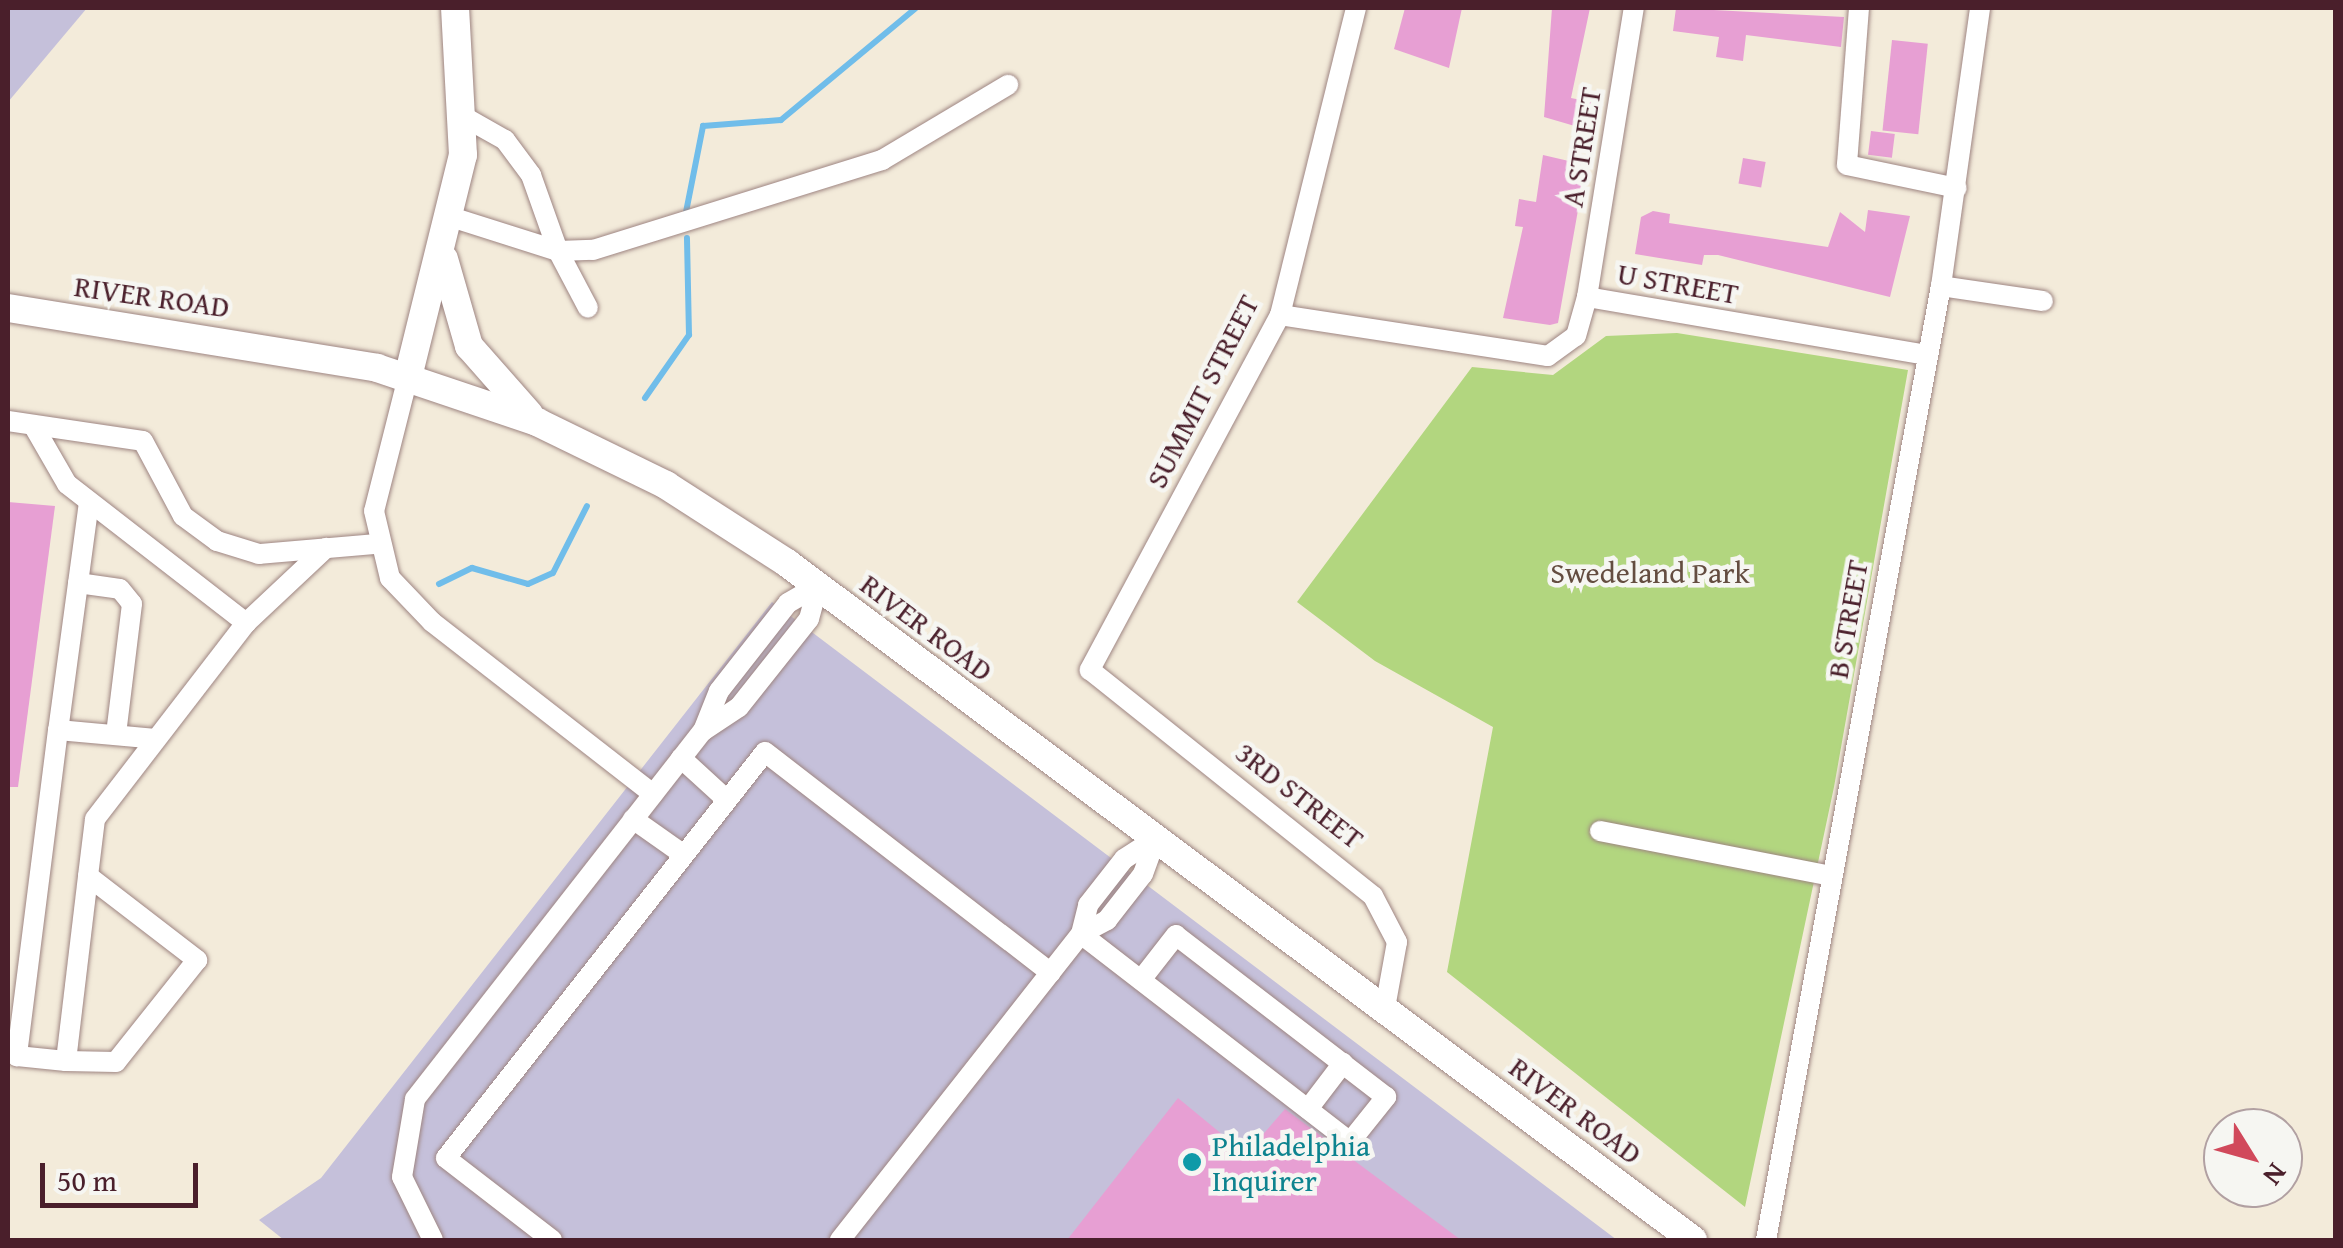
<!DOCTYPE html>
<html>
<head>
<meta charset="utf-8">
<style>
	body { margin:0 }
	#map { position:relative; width:2343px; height:1248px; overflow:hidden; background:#f3ebda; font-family:"Gentium Book Plus",serif }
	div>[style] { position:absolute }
	.industrial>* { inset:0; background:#c5c0da }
	.green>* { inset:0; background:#b2d67f }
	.stream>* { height:6px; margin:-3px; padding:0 3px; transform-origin:3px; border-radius:3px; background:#70bdea }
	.building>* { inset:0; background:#e79fd3; transform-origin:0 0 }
	.roads { filter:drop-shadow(0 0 2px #9e8582) drop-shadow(0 0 2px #9e8582) }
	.minor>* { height:20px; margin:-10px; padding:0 10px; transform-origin:10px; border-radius:10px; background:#fff }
	.major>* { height:28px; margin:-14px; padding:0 14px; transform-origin:14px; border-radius:14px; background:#fff }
	.dots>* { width:28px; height:28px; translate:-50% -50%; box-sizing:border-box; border:5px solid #f6f6f2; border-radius:50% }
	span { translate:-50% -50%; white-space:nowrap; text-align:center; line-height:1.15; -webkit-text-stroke:9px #f6f6f2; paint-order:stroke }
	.street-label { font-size:30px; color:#4a1f2b }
	.park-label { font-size:30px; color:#644d40 }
	.culture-label { font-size:30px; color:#0d838f }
	.left { translate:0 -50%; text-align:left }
	.frame { position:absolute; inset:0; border:10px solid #4a1f2b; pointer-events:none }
	.north { position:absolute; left:2203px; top:1108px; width:100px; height:100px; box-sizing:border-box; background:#f6f6f2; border:2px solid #b1a0a2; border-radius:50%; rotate:127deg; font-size:28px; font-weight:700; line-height:40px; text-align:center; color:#4a1f2b }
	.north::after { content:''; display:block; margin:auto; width:35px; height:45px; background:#d1495b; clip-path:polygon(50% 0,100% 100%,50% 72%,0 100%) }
	.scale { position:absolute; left:40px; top:1163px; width:158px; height:45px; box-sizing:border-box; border:5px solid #4a1f2b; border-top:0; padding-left:12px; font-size:30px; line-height:35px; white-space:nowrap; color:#4a1f2b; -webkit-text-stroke:8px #f6f6f2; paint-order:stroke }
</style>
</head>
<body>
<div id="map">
	<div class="industrial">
		<i style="clip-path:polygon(8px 8px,87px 8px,8px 102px)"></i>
		<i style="clip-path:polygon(772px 602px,1617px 1240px,284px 1240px,259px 1220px,321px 1178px)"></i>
	</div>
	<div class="green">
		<i style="clip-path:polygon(1677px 333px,1908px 370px,1834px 787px,1745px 1207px,1447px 972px,1493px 727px,1375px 661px,1297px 602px,1472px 367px,1553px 375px,1606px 336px)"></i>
	</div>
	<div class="stream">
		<i style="left:686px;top:212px;width:88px;rotate:-78.8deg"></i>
		<i style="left:703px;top:126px;width:78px;rotate:-4.4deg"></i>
		<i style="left:781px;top:120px;width:175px;rotate:-39.7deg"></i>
		<i style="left:645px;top:398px;width:77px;rotate:-55.1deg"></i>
		<i style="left:689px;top:335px;width:97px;rotate:-91.2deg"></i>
		<i style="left:439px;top:584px;width:37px;rotate:-26deg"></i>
		<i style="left:472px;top:568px;width:58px;rotate:15.9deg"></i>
		<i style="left:528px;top:584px;width:27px;rotate:-24deg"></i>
		<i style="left:553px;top:573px;width:75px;rotate:-63.1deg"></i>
	</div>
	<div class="building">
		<i style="clip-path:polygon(1405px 8px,1462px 8px,1449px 68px,1394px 49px)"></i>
		<i style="clip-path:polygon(1552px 8px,1590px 8px,1571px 98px,1591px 102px,1585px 129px,1544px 117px)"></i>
		<i style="clip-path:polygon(1676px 8px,1844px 17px,1841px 47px,1746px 35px,1743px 61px,1716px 57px,1719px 37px,1673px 31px)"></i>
		<i style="left:1892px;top:40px;width:36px;height:91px;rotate:6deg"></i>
		<i style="left:1871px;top:131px;width:24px;height:24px;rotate:7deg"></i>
		<i style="clip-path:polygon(1543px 155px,1586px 165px,1558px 323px,1550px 325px,1503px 318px,1523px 227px,1515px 226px,1519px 199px,1536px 202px)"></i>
		<i style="left:1743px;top:158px;width:23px;height:26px;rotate:10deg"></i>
		<i style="clip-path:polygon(1868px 210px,1910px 216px,1890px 297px,1718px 255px,1704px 255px,1702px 265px,1635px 254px,1641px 217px,1653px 211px,1670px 214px,1669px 223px,1828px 247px,1840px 212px,1865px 232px)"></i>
		<i style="clip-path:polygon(8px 502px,55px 506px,18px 787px,8px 787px)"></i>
		<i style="clip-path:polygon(1178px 1098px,1246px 1154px,1285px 1109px,1461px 1240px,1067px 1240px)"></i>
	</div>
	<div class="roads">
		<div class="minor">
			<i style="left:1356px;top:8px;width:316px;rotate:103.9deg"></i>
			<i style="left:1280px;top:315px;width:403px;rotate:118.2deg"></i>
			<i style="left:1090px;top:670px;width:362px;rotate:38.6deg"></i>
			<i style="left:1373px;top:896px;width:52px;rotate:62.4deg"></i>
			<i style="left:1397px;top:942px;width:67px;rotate:100.3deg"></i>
			<i style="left:1859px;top:8px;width:157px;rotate:94.4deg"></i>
			<i style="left:1847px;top:165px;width:112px;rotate:11.8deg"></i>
			<i style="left:466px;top:118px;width:45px;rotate:29.4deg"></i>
			<i style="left:505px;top:140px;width:44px;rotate:53.4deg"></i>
			<i style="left:531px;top:175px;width:81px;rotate:70.4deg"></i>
			<i style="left:558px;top:251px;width:35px;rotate:-2deg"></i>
			<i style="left:593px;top:250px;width:303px;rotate:-17.3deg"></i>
			<i style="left:882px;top:160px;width:147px;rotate:-30.8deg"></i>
			<i style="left:451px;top:217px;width:112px;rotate:17.6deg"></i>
			<i style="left:558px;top:251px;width:64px;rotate:62.2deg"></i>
			<i style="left:1941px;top:286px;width:103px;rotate:8.4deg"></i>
			<i style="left:1587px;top:297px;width:293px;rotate:-80.8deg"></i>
			<i style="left:1280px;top:315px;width:271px;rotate:8.7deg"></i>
			<i style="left:1548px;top:356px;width:34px;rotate:-36deg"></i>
			<i style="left:1576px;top:336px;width:41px;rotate:-74.2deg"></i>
			<i style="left:1587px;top:297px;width:344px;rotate:9.7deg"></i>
			<i style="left:408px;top:377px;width:138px;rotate:104.2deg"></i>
			<i style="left:374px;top:511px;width:69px;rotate:76.6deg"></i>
			<i style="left:390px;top:578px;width:61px;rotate:46.3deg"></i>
			<i style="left:432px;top:622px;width:280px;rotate:37.9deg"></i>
			<i style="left:8px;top:421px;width:136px;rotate:8.4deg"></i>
			<i style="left:143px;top:441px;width:85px;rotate:61.9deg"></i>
			<i style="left:183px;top:516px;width:42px;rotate:36.3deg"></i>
			<i style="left:217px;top:541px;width:44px;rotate:17.2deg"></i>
			<i style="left:259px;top:554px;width:117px;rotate:-4.9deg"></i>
			<i style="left:33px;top:425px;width:68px;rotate:60deg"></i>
			<i style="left:67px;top:484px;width:227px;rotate:37.8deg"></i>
			<i style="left:246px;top:623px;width:110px;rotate:-43.2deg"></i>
			<i style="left:89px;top:502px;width:230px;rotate:97.7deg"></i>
			<i style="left:58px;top:730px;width:98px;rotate:5.2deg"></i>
			<i style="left:78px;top:583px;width:42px;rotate:8.1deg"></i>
			<i style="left:120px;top:589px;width:19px;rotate:51deg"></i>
			<i style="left:132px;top:604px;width:132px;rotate:97deg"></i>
			<i style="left:58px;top:730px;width:329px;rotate:97.2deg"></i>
			<i style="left:17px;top:1056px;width:49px;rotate:5.8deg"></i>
			<i style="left:703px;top:731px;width:43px;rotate:-33.7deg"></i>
			<i style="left:739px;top:707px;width:112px;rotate:-51.5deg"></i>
			<i style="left:809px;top:619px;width:34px;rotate:-75deg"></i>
			<i style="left:681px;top:758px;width:62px;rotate:42.4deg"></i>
			<i style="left:633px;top:819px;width:62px;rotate:35.2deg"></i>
			<i style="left:1600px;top:831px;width:235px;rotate:11deg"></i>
			<i style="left:88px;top:876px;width:138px;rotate:37.6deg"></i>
			<i style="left:197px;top:960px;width:130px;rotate:128.5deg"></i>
			<i style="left:116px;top:1062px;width:50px;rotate:-178.9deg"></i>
			<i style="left:66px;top:1061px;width:186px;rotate:-83.2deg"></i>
			<i style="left:88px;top:876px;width:57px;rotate:-83deg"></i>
			<i style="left:95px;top:819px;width:247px;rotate:-52.4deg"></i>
			<i style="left:1081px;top:934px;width:340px;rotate:37.7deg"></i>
			<i style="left:1350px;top:1142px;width:58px;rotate:-51.3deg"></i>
			<i style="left:1386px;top:1097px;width:265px;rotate:-142.4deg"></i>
			<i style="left:1176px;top:935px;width:57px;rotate:127.9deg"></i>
			<i style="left:1081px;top:934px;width:30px;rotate:-76deg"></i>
			<i style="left:1088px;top:905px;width:58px;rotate:-52deg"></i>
			<i style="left:1124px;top:859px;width:38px;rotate:-33deg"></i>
			<i style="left:1308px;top:1109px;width:58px;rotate:-52.7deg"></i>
			<i style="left:433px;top:1240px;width:70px;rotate:-116.2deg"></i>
			<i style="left:402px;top:1177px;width:79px;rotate:-80.5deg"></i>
			<i style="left:415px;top:1099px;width:467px;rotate:-52deg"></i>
			<i style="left:703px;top:731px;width:43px;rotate:-68.2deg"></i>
			<i style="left:719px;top:691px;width:112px;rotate:-51.9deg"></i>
			<i style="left:788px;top:603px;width:34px;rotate:-30deg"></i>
			<i style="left:552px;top:1240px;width:134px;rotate:-142.3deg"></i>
			<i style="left:446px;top:1158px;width:516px;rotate:-51.84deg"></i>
			<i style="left:765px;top:752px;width:361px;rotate:37.7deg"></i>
			<i style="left:840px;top:1240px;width:390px;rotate:-51.8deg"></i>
			<i style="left:1081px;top:934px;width:30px;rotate:-28deg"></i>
			<i style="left:1107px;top:920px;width:58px;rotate:-52deg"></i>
			<i style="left:1143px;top:874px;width:38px;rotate:-70deg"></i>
			<i style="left:1766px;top:1240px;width:970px;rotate:-79.61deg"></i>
			<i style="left:1941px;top:286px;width:281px;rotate:-82deg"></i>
		</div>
		<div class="major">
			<i style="left:444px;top:259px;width:91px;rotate:74deg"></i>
			<i style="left:469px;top:346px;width:91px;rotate:48.6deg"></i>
			<i style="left:8px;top:308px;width:374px;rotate:9.2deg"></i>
			<i style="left:377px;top:368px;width:169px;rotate:18.6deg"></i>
			<i style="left:537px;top:422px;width:144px;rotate:26deg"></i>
			<i style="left:666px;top:485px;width:144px;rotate:32.8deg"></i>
			<i style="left:787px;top:563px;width:1131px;rotate:36.77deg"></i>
			<i style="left:408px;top:377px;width:229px;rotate:-76.1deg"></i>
			<i style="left:463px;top:155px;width:147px;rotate:-93.1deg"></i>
		</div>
	</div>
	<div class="dots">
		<i style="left:1192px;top:1162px;background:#0f9aa8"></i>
	</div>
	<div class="street-label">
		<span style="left:1581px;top:147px;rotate:-81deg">A STREET</span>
		<span style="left:1678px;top:283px;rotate:10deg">U STREET</span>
		<span style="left:152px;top:296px;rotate:8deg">RIVER ROAD</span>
		<span style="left:1202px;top:391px;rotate:-63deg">SUMMIT STREET</span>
		<span style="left:1847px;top:619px;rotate:-80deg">B STREET</span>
		<span style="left:927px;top:627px;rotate:37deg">RIVER ROAD</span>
		<span style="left:1300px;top:795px;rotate:38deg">3RD STREET</span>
		<span style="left:1576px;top:1110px;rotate:37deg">RIVER ROAD</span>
	</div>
	<div class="park-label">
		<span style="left:1650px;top:572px">Swedeland Park</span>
	</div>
	<div class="culture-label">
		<span class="left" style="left:1212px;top:1162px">Philadelphia<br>Inquirer</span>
	</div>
	<div class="frame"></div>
	<div class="north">N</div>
	<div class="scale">50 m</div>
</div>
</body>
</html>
